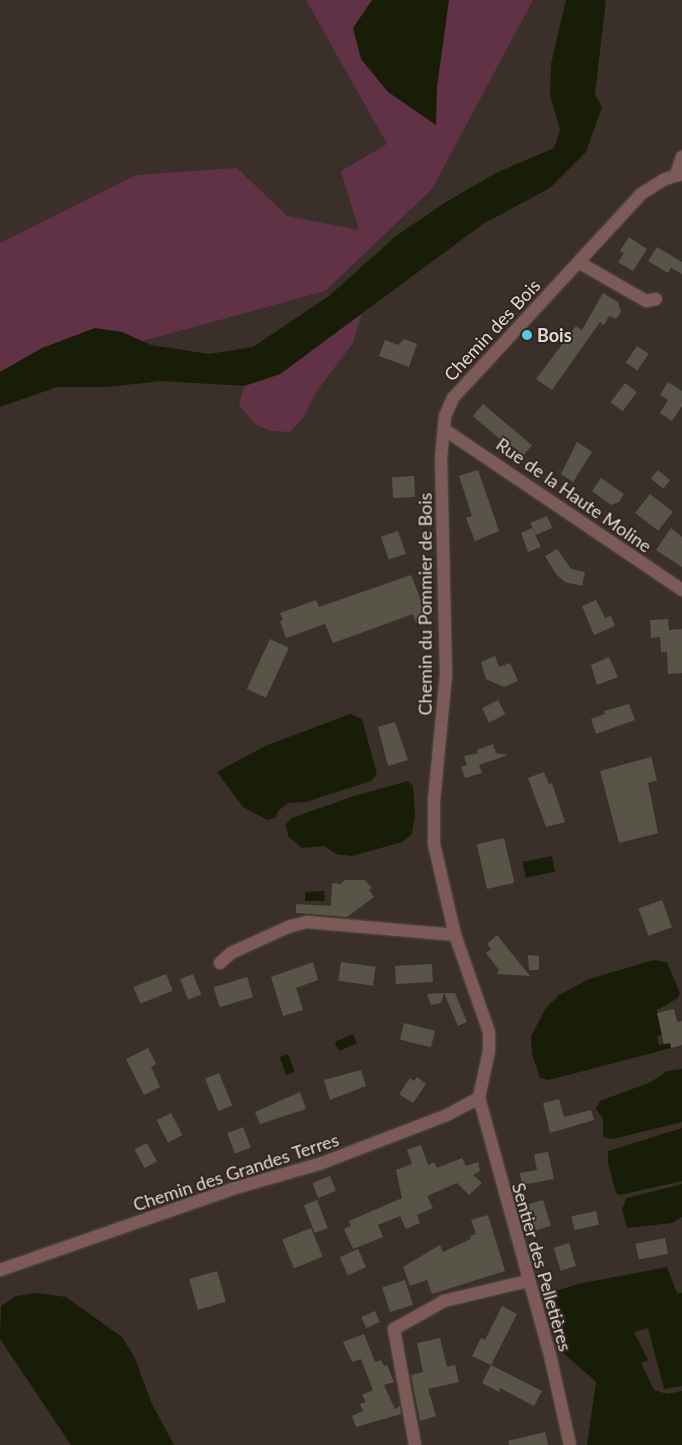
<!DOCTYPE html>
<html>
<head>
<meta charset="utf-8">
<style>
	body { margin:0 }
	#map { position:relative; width:682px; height:1445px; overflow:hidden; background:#3b3029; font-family:Lato,sans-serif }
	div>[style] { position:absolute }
	.green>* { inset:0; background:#613146 }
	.water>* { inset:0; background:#171d06; transform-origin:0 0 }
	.building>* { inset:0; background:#595448; transform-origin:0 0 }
	.roads { filter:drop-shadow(0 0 1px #594f48) drop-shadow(0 0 1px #594f48) }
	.minor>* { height:12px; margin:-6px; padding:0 6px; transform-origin:6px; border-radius:6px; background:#7c5a57 }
	.dots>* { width:14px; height:14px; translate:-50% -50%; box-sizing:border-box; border:2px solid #31261f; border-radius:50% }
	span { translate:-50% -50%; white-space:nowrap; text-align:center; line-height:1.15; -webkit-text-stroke:4px #31261f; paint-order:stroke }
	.street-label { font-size:18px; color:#e1dad5 }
	.poi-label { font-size:18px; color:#e1dad5; font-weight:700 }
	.left { translate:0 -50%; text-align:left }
</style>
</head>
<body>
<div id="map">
	<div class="green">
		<i style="clip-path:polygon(306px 0,533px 0,432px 189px,325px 291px,0 380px,0 243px,136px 175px,237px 168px,287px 216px,359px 230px,341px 171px,387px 144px)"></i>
		<i style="clip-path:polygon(362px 313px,353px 343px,316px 392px,303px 418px,290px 432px,272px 431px,256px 425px,239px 405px,244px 386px,281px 374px)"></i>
	</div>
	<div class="water">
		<i style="clip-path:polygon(372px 0,449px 0,437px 87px,436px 125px,388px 92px,361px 59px,353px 28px)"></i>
		<i style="clip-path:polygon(566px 0,606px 0,595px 94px,602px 107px,586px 152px,550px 188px,483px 224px,280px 374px,244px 386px,161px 381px,107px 387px,57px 387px,0 407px,0 372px,42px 348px,95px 328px,122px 332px,151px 345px,209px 354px,253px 347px,329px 296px,396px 236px,446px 202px,496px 173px,554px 148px,560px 130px,550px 96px,551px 64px)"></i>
		<i style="clip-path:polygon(350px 714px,362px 719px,377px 774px,371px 781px,306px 802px,288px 803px,278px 811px,276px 817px,268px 820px,243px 807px,217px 772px,265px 746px)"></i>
		<i style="clip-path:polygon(408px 781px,413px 786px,415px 815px,412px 834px,402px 842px,352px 856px,336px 854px,324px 846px,302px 848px,288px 836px,286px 824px,292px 818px,354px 796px)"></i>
		<i style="left:552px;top:856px;width:16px;height:30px;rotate:79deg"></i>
		<i style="clip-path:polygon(324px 891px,325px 901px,305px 901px,305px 892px)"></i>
		<i style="clip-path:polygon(654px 960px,667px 962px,680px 993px,678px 998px,657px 1010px,662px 1035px,657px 1036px,659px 1045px,670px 1043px,671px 1048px,549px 1080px,540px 1078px,532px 1054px,531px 1036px,546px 1008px,559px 995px,589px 979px)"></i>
		<i style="left:353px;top:1034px;width:10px;height:20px;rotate:66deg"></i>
		<i style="left:288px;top:1054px;width:19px;height:9px;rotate:69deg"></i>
		<i style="clip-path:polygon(682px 1069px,682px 1122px,613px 1139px,603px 1137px,603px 1119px,596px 1109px,600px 1101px,651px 1082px,667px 1071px)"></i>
		<i style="clip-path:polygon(682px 1128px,682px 1181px,620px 1195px,616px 1193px,608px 1163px,608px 1151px)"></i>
		<i style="clip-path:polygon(682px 1184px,682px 1217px,672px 1223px,627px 1228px,622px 1209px,627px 1198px)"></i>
		<i style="clip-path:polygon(667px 1267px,677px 1293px,682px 1293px,682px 1386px,664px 1389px,648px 1328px,634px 1332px,648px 1360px,641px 1363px,654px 1390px,667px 1394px,682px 1391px,682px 1445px,587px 1445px,596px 1382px,561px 1351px,543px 1295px,578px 1284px)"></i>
		<i style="clip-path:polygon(36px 1293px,66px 1297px,122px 1337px,135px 1358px,151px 1402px,174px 1445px,71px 1445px,0 1339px,1px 1306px,16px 1296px)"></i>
	</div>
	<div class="building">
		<i style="clip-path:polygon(629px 237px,647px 249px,633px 271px,618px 262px,624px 253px,620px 251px)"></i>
		<i style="clip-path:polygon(657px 247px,682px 262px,682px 274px,671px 268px,668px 273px,648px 261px)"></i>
		<i style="clip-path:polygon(603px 293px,618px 302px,621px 312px,616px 319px,609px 316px,604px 325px,600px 322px,552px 390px,536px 379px,576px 326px,582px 330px)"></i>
		<i style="clip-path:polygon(404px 339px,417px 344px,409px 367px,379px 356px,385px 340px,398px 345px)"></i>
		<i style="left:637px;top:346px;width:14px;height:20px;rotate:34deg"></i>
		<i style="clip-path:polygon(668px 382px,682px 391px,682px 406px,672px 421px,660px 413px,668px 400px,660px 395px)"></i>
		<i style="left:625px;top:383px;width:15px;height:24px;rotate:37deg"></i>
		<i style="left:483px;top:404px;width:64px;height:16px;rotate:40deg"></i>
		<i style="clip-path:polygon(577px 442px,592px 452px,573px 482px,561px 474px)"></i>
		<i style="clip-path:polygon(478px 470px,499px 531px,475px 541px,466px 518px,472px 516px,459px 476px)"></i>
		<i style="left:658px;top:470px;width:16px;height:11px;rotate:40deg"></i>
		<i style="left:414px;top:476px;width:21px;height:22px;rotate:87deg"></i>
		<i style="clip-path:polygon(601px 478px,624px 494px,619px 502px,611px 505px,592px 491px)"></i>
		<i style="left:650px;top:494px;width:29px;height:24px;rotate:38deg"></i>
		<i style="left:547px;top:516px;width:13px;height:18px;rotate:67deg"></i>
		<i style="clip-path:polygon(532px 528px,541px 547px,528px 552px,521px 533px)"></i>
		<i style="clip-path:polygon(671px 528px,682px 537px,682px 567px,656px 550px)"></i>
		<i style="left:398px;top:531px;width:24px;height:18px;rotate:71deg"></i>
		<i style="clip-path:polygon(557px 549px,571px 569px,585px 572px,582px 586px,565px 582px,556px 574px,545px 556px)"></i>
		<i style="clip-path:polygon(411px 575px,428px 618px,416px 623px,413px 614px,333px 643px,325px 624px,286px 638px,280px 621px,283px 620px,280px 613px,316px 600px,319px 607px)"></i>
		<i style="clip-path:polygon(596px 600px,605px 618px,611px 616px,615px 626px,594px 635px,582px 606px)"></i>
		<i style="clip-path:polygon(668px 619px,669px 630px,682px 629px,682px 673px,668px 674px,667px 652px,661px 652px,660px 637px,651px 638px,650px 620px)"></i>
		<i style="left:270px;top:639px;width:21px;height:55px;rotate:25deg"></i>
		<i style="clip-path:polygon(495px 656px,499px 667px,510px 663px,518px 681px,504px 687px,486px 679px,481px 662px)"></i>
		<i style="clip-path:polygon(609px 657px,618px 677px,597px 685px,591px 665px)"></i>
		<i style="left:498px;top:700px;width:16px;height:18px;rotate:63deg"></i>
		<i style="clip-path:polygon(629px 704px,635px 720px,596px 734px,591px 719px,605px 714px,604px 711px)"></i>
		<i style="clip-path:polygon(395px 722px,408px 760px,388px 766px,378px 727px)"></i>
		<i style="clip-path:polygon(493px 744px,496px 753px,508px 755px,479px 765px,482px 773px,465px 778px,461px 767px,467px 765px,464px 756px,478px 753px,477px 750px)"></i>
		<i style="clip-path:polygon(651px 757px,657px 780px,648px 783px,658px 833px,619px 843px,600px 771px)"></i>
		<i style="clip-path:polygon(544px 772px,549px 784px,552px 783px,565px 822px,546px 827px,528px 778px)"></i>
		<i style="left:504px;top:838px;width:46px;height:28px;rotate:77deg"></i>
		<i style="clip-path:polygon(345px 880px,365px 880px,372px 888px,369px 890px,374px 897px,347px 917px,296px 913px,296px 904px,331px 906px,332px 883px,341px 884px)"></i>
		<i style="left:662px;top:900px;width:29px;height:25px;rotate:70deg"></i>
		<i style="clip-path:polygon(497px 935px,530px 976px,497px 974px,499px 970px,486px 953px,491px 949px,487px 944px)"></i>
		<i style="clip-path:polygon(528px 955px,539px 956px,539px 970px,529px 970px)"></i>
		<i style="clip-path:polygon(313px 962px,318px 980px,296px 988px,303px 1010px,283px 1016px,271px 977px)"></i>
		<i style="left:341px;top:962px;width:35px;height:19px;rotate:8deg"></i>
		<i style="left:432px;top:964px;width:18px;height:37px;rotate:87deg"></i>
		<i style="left:166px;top:974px;width:18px;height:35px;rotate:68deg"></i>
		<i style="left:193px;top:974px;width:22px;height:14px;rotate:68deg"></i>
		<i style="left:247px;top:977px;width:21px;height:35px;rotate:73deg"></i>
		<i style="clip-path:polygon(444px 993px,441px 1003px,431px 1005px,427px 994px)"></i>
		<i style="clip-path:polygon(444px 993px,455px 993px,467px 1022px,458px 1026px)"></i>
		<i style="clip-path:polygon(674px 1009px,677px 1022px,682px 1021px,682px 1045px,671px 1048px,670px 1043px,664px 1044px,657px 1013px)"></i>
		<i style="left:404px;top:1023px;width:32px;height:17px;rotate:14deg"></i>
		<i style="clip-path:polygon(148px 1048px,156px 1064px,151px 1067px,160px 1087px,144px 1095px,126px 1059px)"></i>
		<i style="clip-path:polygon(361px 1070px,366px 1086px,330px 1100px,324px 1080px)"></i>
		<i style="left:219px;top:1073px;width:35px;height:15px;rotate:68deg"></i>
		<i style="clip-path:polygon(417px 1077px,426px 1084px,413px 1103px,399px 1094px,410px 1078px,414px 1081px)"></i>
		<i style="clip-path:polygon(300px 1092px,306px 1109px,260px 1124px,255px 1112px)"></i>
		<i style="clip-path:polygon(559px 1099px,564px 1117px,591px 1110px,594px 1120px,550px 1133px,543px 1103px)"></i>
		<i style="left:171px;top:1113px;width:25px;height:16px;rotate:63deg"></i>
		<i style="left:243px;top:1127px;width:22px;height:17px;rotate:69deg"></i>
		<i style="left:147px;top:1143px;width:21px;height:14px;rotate:62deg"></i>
		<i style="clip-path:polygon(421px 1145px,428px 1165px,434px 1162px,437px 1168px,462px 1158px,466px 1166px,478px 1162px,480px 1171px,473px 1175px,482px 1183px,469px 1195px,457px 1183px,427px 1196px,433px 1208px,417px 1215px,420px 1223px,406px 1229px,400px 1216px,378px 1225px,383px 1237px,353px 1249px,344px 1229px,351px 1226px,349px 1221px,402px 1198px,396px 1170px,412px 1164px,407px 1150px)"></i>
		<i style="clip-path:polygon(548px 1152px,554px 1179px,522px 1185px,520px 1173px,537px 1170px,534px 1154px)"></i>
		<i style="left:330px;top:1176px;width:16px;height:19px;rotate:68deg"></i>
		<i style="left:317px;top:1200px;width:30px;height:14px;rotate:69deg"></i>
		<i style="left:543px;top:1200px;width:27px;height:16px;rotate:73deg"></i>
		<i style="left:596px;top:1211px;width:14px;height:25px;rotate:78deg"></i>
		<i style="clip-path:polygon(488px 1215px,505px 1271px,432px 1294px,427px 1280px,410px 1286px,403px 1267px,440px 1245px,443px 1252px,471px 1239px,470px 1236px,476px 1234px,471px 1220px)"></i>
		<i style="left:311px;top:1228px;width:31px;height:31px;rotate:68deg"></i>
		<i style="left:665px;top:1238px;width:16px;height:30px;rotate:79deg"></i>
		<i style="left:569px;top:1243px;width:24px;height:16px;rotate:73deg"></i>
		<i style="left:358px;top:1249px;width:20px;height:20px;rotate:66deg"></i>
		<i style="left:217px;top:1271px;width:32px;height:29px;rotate:74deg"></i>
		<i style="left:405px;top:1280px;width:26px;height:24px;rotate:72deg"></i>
		<i style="clip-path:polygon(502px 1306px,517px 1314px,491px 1365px,472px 1356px,481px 1338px,485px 1340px)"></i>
		<i style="left:375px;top:1311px;width:12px;height:15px;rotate:66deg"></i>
		<i style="clip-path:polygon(364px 1334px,375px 1362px,381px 1360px,384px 1366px,387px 1365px,394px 1382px,384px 1385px,395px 1409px,400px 1406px,401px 1414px,356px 1427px,352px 1416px,363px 1411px,360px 1404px,366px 1402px,362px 1395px,373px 1390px,361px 1359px,352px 1362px,343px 1342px)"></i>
		<i style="clip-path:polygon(440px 1338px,447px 1367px,455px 1365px,459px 1382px,428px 1389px,436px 1416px,420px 1421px,411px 1375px,423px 1372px,417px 1343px)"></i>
		<i style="clip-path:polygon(491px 1365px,542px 1391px,534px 1406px,500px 1388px,499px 1392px,482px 1383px)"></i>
		<i style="clip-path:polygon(545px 1432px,548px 1445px,509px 1445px,508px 1441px)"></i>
	</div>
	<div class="roads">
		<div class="minor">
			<i style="left:676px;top:175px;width:19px;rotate:-72deg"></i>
			<i style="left:580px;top:263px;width:76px;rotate:29.9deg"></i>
			<i style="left:646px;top:301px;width:10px;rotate:-11deg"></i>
			<i style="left:445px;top:430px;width:286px;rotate:34deg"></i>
			<i style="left:220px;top:963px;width:15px;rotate:-42deg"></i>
			<i style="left:231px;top:953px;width:63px;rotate:-24.5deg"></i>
			<i style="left:288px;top:927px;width:20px;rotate:-15deg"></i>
			<i style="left:307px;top:922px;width:149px;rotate:5deg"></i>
			<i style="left:0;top:1270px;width:246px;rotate:-19.2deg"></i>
			<i style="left:232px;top:1189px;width:94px;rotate:-16.1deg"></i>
			<i style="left:322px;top:1163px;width:134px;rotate:-21deg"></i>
			<i style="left:447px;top:1115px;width:36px;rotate:-28deg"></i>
			<i style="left:415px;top:1445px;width:118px;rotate:-100.3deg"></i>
			<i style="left:394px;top:1329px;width:57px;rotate:-29.2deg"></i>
			<i style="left:444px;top:1301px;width:86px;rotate:-13.4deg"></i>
			<i style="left:570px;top:1445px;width:88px;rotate:-102.5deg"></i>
			<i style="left:551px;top:1359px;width:271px;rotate:-105.4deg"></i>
			<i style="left:479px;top:1098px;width:48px;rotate:-78deg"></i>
			<i style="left:489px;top:1051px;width:19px;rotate:-90deg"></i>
			<i style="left:489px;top:1032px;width:103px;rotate:-109.3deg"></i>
			<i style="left:455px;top:935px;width:93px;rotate:-103deg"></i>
			<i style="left:434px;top:844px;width:43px;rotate:-90deg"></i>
			<i style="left:434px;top:801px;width:127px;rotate:-84.6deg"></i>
			<i style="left:446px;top:675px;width:217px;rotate:-91.3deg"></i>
			<i style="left:441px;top:458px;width:42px;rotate:-84.6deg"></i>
			<i style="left:445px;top:416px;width:20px;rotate:-66deg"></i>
			<i style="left:453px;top:398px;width:277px;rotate:-47.3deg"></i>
			<i style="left:641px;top:194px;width:28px;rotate:-32deg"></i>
			<i style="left:665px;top:179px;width:18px;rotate:-16deg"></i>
		</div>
	</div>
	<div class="dots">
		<i style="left:527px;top:335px;background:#58c9e3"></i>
	</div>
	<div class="street-label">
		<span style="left:492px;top:330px;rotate:-47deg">Chemin des Bois</span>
		<span style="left:574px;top:495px;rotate:35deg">Rue de la Haute Moline</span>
		<span style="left:425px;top:604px;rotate:-90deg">Chemin du Pommier de Bois</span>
		<span style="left:236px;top:1172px;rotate:-18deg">Chemin des Grandes Terres</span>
		<span style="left:542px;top:1267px;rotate:74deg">Sentier des Pelletières</span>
	</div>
	<div class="poi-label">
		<span class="left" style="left:537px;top:335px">Bois</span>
	</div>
</div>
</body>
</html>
